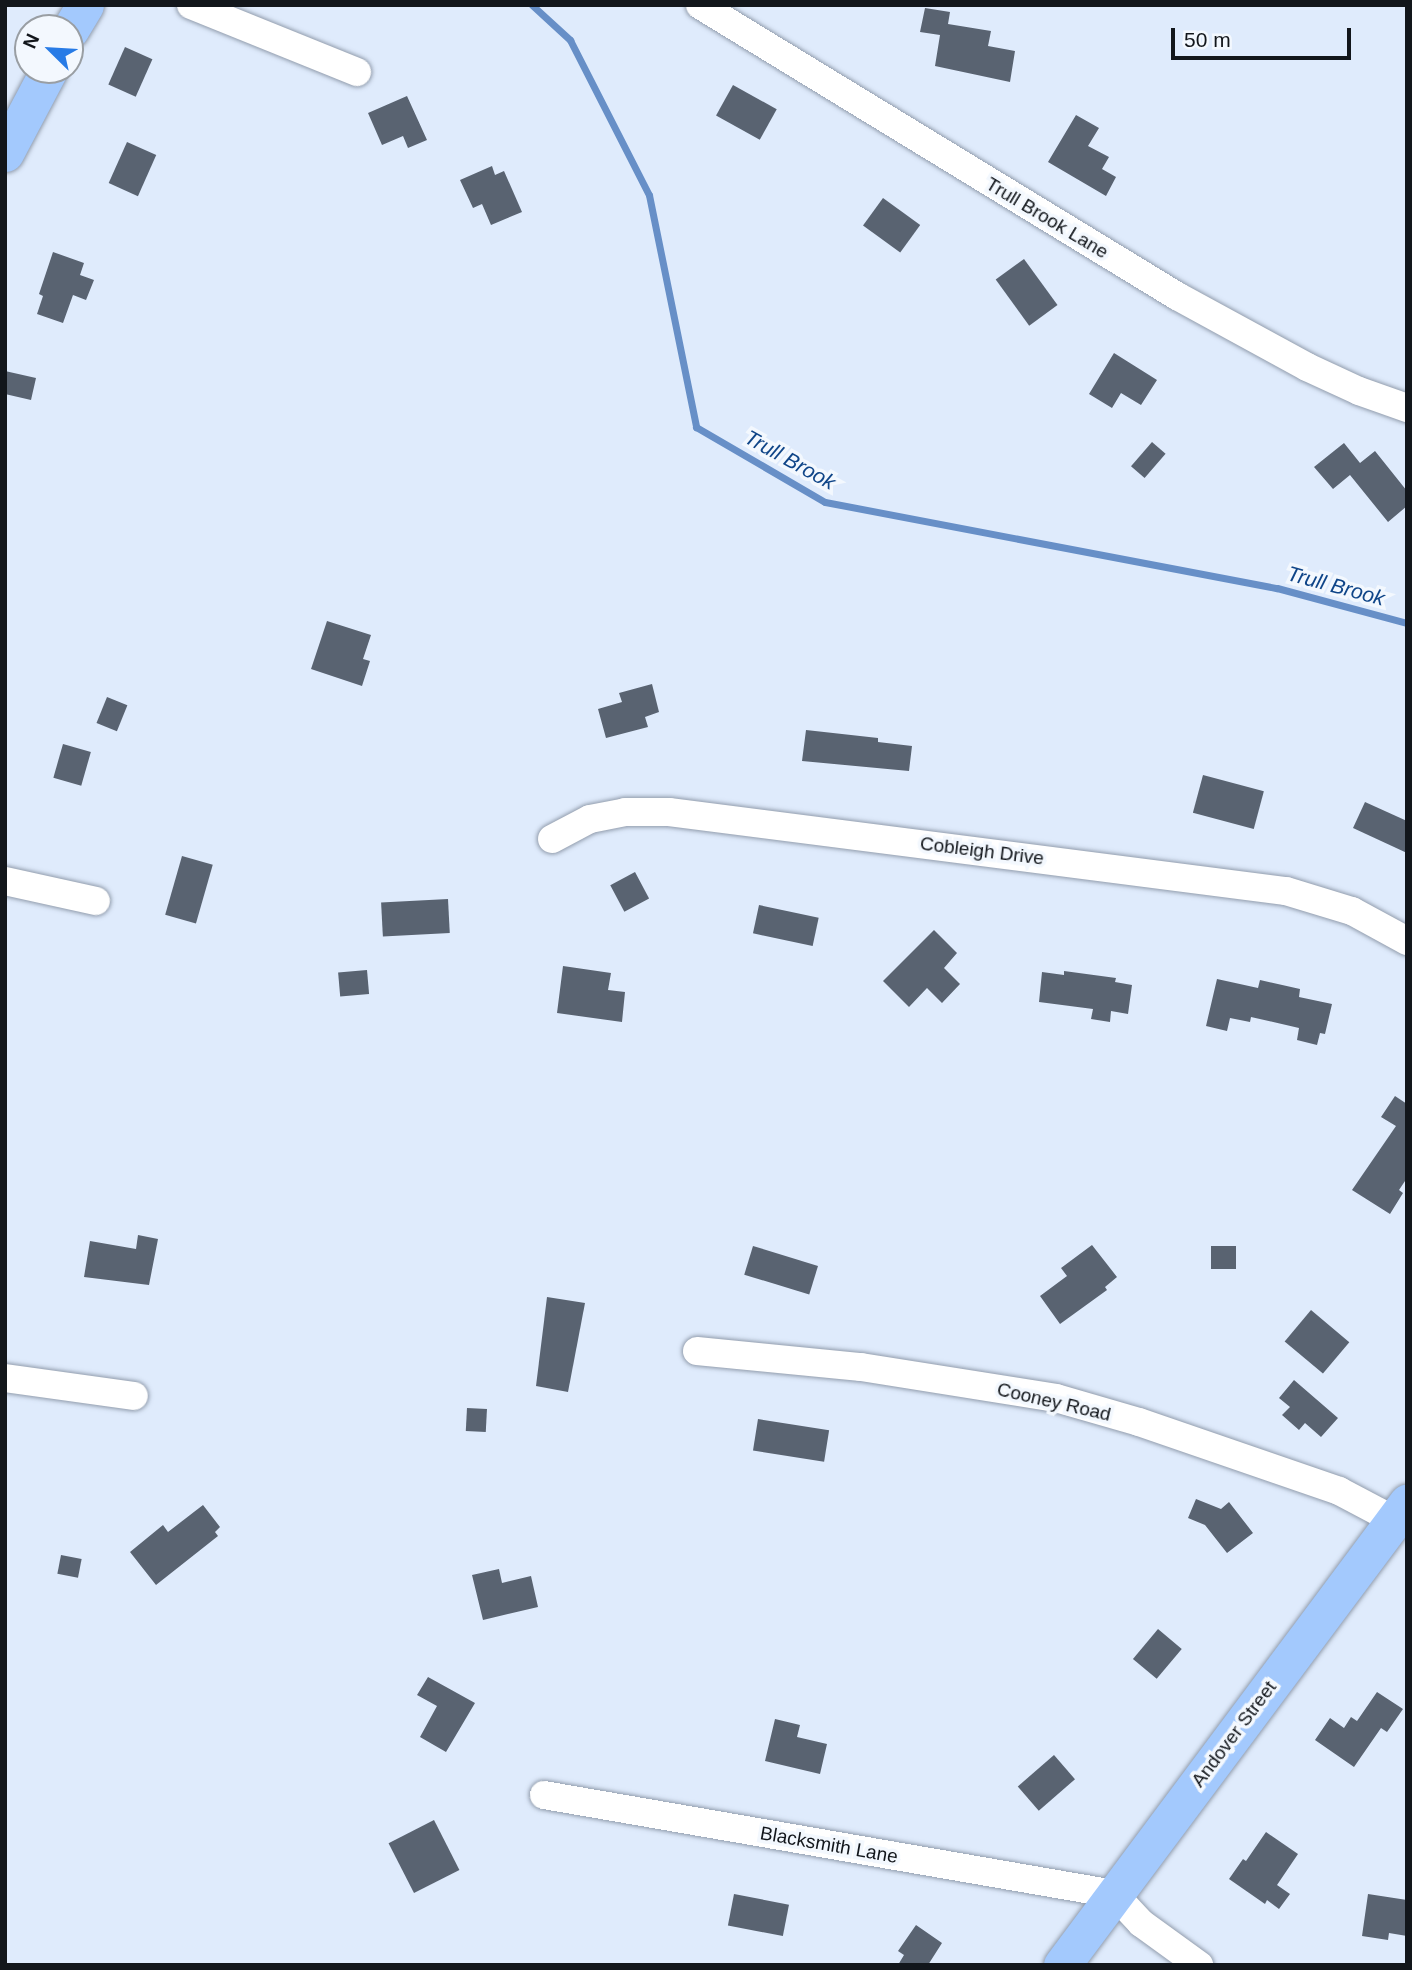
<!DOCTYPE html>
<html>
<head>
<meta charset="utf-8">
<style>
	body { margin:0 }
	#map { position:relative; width:1412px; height:1970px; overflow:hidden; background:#dfebfc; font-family:Arial,sans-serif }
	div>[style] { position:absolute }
	.stream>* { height:7px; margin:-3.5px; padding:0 3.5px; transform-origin:3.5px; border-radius:3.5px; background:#678fc7 }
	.building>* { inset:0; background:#596371; transform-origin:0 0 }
	.roads { filter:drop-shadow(0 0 2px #929dad) drop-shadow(0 0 2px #929dad) }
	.minor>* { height:28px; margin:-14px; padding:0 14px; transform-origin:14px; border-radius:14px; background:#fff }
	.major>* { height:37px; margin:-18.5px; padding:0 18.5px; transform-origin:18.5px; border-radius:18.5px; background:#a3c9fd }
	span { translate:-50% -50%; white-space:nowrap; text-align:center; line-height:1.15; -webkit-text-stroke:7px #f3f8fe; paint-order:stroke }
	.street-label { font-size:19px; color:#12161b }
	.water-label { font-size:21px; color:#0f4588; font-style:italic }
	.frame { position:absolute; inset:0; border:7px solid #12161b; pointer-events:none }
	.north { position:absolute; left:14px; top:14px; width:70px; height:70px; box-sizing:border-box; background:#f3f8fe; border:2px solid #999ea3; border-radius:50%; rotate:294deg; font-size:19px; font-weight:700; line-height:28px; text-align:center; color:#12161b }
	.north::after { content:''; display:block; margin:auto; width:24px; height:32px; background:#277be6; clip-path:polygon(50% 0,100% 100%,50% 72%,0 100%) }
	.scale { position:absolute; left:1171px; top:28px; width:180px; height:32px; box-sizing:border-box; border:4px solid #12161b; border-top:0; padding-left:9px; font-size:21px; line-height:24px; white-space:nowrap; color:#12161b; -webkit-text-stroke:5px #f3f8fe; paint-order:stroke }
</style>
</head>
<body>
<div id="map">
	<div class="stream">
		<i style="left:532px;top:5px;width:52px;rotate:42.6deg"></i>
		<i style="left:570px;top:40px;width:174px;rotate:63deg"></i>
		<i style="left:649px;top:195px;width:237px;rotate:78.5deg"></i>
		<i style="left:696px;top:427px;width:149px;rotate:30.2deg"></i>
		<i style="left:825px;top:502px;width:460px;rotate:10.8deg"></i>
		<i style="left:1277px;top:588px;width:135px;rotate:15.1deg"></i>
	</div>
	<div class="building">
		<i style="clip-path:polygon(925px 8px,950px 12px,948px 24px,991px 31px,988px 46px,1015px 51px,1010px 82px,935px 66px,940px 35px,920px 32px)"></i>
		<i style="left:125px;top:47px;width:30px;height:41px;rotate:24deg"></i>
		<i style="left:733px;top:85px;width:50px;height:35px;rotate:29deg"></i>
		<i style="clip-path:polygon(407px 96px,427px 140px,408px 148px,403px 136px,382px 145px,368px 113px)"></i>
		<i style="clip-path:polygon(1076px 115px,1099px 128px,1088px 146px,1109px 157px,1102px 169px,1116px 177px,1106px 196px,1048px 162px)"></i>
		<i style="left:127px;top:142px;width:32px;height:45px;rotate:24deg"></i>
		<i style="clip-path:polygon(492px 166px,495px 175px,504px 171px,522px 212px,491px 225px,482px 204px,473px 208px,460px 180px)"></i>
		<i style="left:883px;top:198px;width:46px;height:34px;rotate:36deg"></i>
		<i style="clip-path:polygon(53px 252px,84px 263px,80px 275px,94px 280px,86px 300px,73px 295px,63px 323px,37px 314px,43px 296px,39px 294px)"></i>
		<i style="left:1024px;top:259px;width:57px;height:35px;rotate:54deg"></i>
		<i style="clip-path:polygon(1114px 353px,1157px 380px,1141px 405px,1121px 393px,1112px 408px,1089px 394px)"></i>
		<i style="clip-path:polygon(5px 371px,36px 378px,31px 400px,5px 394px)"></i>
		<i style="left:1152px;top:442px;width:18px;height:32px;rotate:41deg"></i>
		<i style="clip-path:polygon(1344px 443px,1360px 463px,1375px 451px,1407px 491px,1407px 506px,1388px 522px,1350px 475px,1333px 489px,1314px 467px)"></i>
		<i style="clip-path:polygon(327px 621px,371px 635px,363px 659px,370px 661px,362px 686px,311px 669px)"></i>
		<i style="clip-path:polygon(652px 684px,659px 712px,645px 717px,648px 727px,606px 738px,598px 709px,622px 702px,619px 693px)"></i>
		<i style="left:107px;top:697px;width:22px;height:28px;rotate:22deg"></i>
		<i style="clip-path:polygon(806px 730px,878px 738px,878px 742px,912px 746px,909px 771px,802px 761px)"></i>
		<i style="left:63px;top:744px;width:29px;height:35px;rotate:16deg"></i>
		<i style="left:1203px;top:775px;width:63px;height:39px;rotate:15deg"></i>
		<i style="clip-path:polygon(1365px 802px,1407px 821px,1407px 853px,1353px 828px)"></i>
		<i style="left:182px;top:856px;width:32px;height:61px;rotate:16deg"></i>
		<i style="left:635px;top:872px;width:30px;height:28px;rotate:62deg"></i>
		<i style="left:448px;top:899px;width:34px;height:67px;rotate:87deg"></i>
		<i style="left:759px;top:905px;width:61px;height:29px;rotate:12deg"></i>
		<i style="clip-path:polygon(934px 930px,957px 953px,944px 968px,960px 984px,942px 1003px,927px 988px,909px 1007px,883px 981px)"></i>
		<i style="clip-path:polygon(563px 966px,611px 973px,608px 990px,625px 992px,622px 1022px,557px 1013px)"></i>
		<i style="left:367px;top:970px;width:24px;height:29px;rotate:85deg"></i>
		<i style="clip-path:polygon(1064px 971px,1116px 978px,1115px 982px,1132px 985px,1128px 1014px,1111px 1011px,1110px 1022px,1091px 1019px,1093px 1009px,1039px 1002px,1042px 972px,1064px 975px)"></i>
		<i style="clip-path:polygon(1217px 979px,1258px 988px,1260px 980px,1300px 989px,1299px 997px,1332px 1004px,1325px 1034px,1320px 1033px,1317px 1045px,1297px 1040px,1299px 1028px,1251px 1017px,1250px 1022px,1230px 1018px,1227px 1031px,1206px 1026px)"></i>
		<i style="clip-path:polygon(1395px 1096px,1407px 1104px,1407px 1178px,1399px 1190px,1403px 1193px,1390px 1214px,1352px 1190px,1396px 1126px,1381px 1117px)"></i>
		<i style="clip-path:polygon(138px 1235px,158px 1239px,149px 1285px,84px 1277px,90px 1241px,136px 1249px)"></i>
		<i style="clip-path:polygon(1092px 1245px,1117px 1277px,1105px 1287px,1107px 1290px,1060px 1324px,1040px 1296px,1067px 1276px,1061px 1268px)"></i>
		<i style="left:753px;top:1246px;width:68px;height:30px;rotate:17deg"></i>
		<i style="left:1211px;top:1246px;width:25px;height:23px"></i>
		<i style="clip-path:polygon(547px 1297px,585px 1303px,568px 1392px,536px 1386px)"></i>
		<i style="left:1311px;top:1310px;width:50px;height:41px;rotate:40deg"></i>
		<i style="clip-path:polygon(1294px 1380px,1338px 1418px,1321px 1437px,1305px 1423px,1299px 1430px,1282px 1415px,1290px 1407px,1279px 1398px)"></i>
		<i style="left:467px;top:1408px;width:20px;height:23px;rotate:3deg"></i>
		<i style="left:758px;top:1419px;width:72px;height:32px;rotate:9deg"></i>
		<i style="clip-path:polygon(1196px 1499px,1221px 1509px,1229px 1502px,1253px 1533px,1227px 1553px,1205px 1525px,1188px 1518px)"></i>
		<i style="clip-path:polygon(203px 1505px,220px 1527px,215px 1532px,218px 1536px,156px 1585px,130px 1552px,163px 1525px,168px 1532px)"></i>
		<i style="left:61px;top:1555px;width:21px;height:19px;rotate:11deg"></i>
		<i style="clip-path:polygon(499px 1569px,502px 1583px,531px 1576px,538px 1607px,483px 1620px,472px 1575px)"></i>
		<i style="left:1158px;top:1629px;width:31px;height:39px;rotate:40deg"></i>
		<i style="clip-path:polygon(428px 1677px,475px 1703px,446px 1752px,420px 1737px,437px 1706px,417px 1695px)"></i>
		<i style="clip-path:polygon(1377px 1692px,1403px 1709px,1387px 1732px,1381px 1728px,1354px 1767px,1315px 1740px,1330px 1718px,1344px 1728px,1351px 1717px,1357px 1721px)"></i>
		<i style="clip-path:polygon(775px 1719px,800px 1725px,797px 1737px,827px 1744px,820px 1774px,765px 1761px)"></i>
		<i style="left:1054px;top:1755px;width:32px;height:48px;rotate:49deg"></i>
		<i style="left:434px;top:1820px;width:56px;height:51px;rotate:63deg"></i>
		<i style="clip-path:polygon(1266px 1832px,1298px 1854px,1277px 1885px,1290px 1894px,1279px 1909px,1267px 1900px,1265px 1904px,1229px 1879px,1243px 1859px,1246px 1861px)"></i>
		<i style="left:734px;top:1894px;width:56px;height:32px;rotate:11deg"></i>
		<i style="clip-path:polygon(1368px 1894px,1407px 1900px,1407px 1936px,1389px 1933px,1388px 1940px,1362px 1936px)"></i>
		<i style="clip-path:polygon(916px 1925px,942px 1943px,928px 1965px,898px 1965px,904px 1955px,898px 1951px)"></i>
	</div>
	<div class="roads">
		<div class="minor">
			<i style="left:191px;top:5px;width:179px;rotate:22deg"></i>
			<i style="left:700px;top:5px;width:559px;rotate:31.39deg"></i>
			<i style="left:1177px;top:296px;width:148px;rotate:28.6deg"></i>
			<i style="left:1307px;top:367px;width:57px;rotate:24.8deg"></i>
			<i style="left:1359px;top:391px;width:51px;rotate:19.5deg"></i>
			<i style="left:552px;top:839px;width:43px;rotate:-27.8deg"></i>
			<i style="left:590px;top:819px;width:36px;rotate:-11deg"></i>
			<i style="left:625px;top:812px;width:44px"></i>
			<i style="left:669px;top:812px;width:622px;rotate:7.3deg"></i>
			<i style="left:1286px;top:891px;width:69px;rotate:16.9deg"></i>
			<i style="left:1352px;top:911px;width:63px;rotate:28.6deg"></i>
			<i style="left:5px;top:881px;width:93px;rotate:12.4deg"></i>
			<i style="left:697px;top:1351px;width:165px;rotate:5.6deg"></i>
			<i style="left:861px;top:1367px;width:197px;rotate:9deg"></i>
			<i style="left:1056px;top:1398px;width:86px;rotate:16.1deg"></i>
			<i style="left:1139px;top:1422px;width:212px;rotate:19deg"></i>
			<i style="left:1339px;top:1491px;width:62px;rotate:27.8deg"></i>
			<i style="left:5px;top:1378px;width:130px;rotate:7.9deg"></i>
			<i style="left:544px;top:1795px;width:579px;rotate:9.85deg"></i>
			<i style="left:1114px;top:1894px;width:40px;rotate:47deg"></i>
			<i style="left:1141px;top:1923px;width:72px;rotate:35.9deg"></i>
		</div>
		<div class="major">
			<i style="left:70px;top:30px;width:29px;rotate:-59deg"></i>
			<i style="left:5px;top:153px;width:94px;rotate:-62.1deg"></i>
			<i style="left:1062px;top:1965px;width:577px;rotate:-53.25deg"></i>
		</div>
	</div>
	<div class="street-label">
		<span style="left:1047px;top:218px;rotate:31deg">Trull Brook Lane</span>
		<span style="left:982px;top:851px;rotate:7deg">Cobleigh Drive</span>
		<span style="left:1054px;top:1402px;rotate:13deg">Cooney Road</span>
		<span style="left:1234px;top:1734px;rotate:-53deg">Andover Street</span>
		<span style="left:829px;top:1845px;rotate:10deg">Blacksmith Lane</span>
	</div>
	<div class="water-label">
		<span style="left:790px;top:460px;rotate:29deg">Trull Brook</span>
		<span style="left:1336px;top:586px;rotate:15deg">Trull Brook</span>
	</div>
	<div class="frame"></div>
	<div class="north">N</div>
	<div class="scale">50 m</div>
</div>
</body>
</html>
